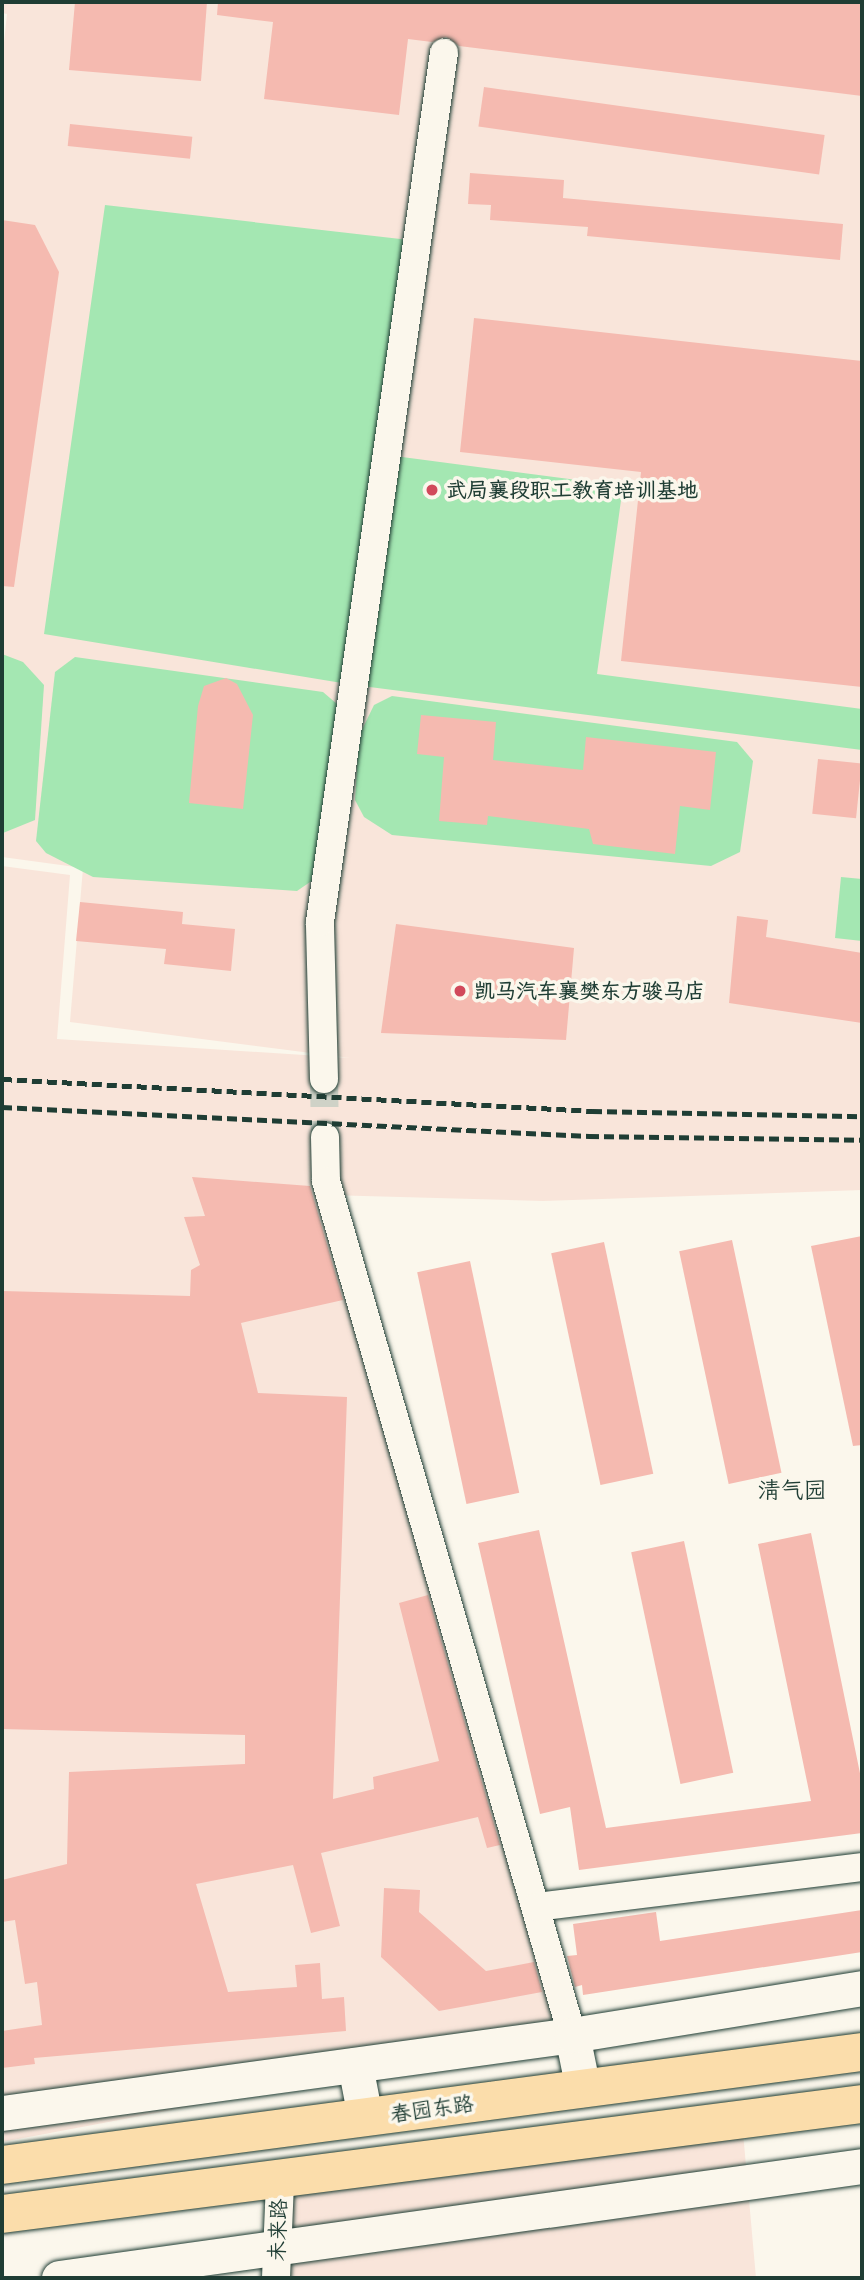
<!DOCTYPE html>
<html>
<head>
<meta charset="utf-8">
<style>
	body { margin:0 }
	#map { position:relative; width:864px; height:2280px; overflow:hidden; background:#fbf7ec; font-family:"Patrick Hand","LXGW WenKai TC",sans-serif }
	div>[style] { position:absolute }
	.built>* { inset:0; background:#f9e5da }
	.green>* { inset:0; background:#a4e7b2 }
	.building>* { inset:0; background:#f5bab0; transform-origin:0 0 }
	.minor-tunnel>* { height:28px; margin-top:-14px; transform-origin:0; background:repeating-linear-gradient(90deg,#cfd2c7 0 28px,transparent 0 42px) }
	.roads { filter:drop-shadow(0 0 2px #1f3d34) drop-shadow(0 0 2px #1f3d34) }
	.minor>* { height:28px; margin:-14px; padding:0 14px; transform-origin:14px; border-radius:14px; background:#fbf7ec }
	.tertiary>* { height:35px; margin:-17.5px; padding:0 17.5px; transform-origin:17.5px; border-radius:17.5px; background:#fbf7ec }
	.primary>* { height:38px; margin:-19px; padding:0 19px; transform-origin:19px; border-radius:19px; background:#fbddab }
	.rail>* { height:5px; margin-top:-2.5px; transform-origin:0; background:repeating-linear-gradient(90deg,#1f3d34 0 10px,transparent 0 15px) }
	.dots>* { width:19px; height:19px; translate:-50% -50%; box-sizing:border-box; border:4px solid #fbf7ec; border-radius:50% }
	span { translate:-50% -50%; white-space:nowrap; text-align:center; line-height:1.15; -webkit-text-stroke:7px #fbf7ec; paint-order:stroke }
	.poi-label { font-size:21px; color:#1f3d34; font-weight:700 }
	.left { translate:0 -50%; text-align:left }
	.street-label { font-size:21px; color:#1f3d34 }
	.neighbourhood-label { font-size:23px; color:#1f3d34 }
	.frame { position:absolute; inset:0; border:4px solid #1f3d34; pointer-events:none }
</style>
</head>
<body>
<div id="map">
	<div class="built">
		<i style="clip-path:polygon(2px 2px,862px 2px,862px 1190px,543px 1201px,327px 1195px,572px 2035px,2px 2142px,2px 866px,70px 875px,57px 1039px,350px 1058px,70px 1022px,83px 868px,2px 857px,2px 61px,7px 14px,2px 13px)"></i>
		<i style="clip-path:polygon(742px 2121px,756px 2278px,276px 2278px,280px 2182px)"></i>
	</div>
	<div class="green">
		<i style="clip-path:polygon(105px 205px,418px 241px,387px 455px,623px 486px,597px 674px,862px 709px,862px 750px,354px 685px,44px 634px)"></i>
		<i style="clip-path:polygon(2px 654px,23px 662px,44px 685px,35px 820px,3px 833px)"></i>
		<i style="clip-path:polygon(75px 657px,323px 692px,337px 704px,313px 880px,297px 891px,93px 877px,46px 853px,36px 841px,55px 672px)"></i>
		<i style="clip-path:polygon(392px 696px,737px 742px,753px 761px,740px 852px,711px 866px,392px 835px,364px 817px,355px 800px,359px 736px,374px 705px)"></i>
		<i style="clip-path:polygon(841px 877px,862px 879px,862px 941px,835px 938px)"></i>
	</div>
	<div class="building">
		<i style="clip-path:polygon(75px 2px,207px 2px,201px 81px,69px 70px)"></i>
		<i style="clip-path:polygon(218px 2px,862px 2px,862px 96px,459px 46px,446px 37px,432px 42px,408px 39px,399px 115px,264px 99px,273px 22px,217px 15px)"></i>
		<i style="left:484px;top:87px;width:344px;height:40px;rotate:8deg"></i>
		<i style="left:70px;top:124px;width:123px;height:22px;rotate:6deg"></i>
		<i style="clip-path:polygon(470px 173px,564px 180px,563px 198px,843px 224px,840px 260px,587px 236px,588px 227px,490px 220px,491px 205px,468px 204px)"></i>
		<i style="clip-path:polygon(2px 220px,35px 225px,59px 272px,14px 587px,2px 586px)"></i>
		<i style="clip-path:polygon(474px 318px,862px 361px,862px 687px,621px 661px,641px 472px,460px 452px)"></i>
		<i style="clip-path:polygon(226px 678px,237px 684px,253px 715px,243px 809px,189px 803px,198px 706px,204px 686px)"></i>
		<i style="clip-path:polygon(421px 715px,496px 722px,493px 760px,583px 770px,586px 737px,716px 752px,710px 810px,680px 806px,675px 854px,593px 844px,589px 829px,488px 816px,487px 825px,439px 821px,444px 757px,417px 754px)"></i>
		<i style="left:818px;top:759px;width:44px;height:55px;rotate:6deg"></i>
		<i style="clip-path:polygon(80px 902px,183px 912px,182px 924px,235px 929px,231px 971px,164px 964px,166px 949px,76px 941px)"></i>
		<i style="clip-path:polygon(737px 916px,768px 920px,766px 937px,862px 953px,862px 1023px,729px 1003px)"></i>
		<i style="clip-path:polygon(396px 924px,574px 948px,566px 1040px,381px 1033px)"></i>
		<i style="clip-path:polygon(192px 1177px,310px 1186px,343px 1300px,241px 1323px,258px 1393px,347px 1397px,333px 1799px,374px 1789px,373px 1777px,439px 1761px,399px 1603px,428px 1595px,500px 1845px,487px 1848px,478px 1817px,321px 1853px,340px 1926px,311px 1933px,293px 1865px,196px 1884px,228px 1992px,297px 1987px,295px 1965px,320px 1963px,322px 1999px,344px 1997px,346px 2031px,34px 2058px,35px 2064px,2px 2068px,2px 2031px,42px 2025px,37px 1982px,25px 1984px,15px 1920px,2px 1922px,2px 1880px,67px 1864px,69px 1772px,245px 1764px,245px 1735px,2px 1729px,2px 1291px,190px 1296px,191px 1270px,200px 1265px,184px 1217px,205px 1216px)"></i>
		<i style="clip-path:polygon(862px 1236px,862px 1445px,853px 1446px,811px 1246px)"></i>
		<i style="left:732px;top:1240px;width:238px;height:54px;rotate:78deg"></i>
		<i style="left:604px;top:1242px;width:237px;height:54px;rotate:78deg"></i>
		<i style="left:470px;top:1261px;width:237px;height:54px;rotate:78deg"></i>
		<i style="clip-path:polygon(539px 1530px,606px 1828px,811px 1801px,758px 1544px,811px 1533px,862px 1783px,862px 1833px,579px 1870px,570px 1807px,540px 1814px,478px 1543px)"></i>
		<i style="left:684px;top:1541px;width:237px;height:54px;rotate:78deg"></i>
		<i style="clip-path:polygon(384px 1888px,420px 1890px,419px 1912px,486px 1971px,534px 1962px,542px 1992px,439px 2011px,381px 1957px)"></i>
		<i style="clip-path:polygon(862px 1910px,862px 1952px,583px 1995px,582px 1985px,575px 1987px,567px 1956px,577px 1955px,573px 1924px,656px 1912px,660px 1941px)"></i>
	</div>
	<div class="minor-tunnel">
		<i style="left:324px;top:1079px;width:58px;rotate:89deg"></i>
	</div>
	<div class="roads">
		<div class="minor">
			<i style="left:324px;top:1079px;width:157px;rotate:-91.5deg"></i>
			<i style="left:320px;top:922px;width:878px;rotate:-81.88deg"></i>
			<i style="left:325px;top:1137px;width:44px;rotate:88.7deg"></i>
			<i style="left:326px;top:1181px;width:889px;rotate:73.93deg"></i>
			<i style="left:537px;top:1907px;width:327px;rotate:-7deg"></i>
			<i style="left:276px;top:2278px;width:96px;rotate:-87.6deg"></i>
		</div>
		<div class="tertiary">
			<i style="left:572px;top:2035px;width:55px;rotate:78.5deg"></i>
			<i style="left:355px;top:2065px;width:53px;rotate:79.1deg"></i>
			<i style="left:2px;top:2113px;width:575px;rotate:-7.79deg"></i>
			<i style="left:572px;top:2035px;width:294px;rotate:-9.2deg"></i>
			<i style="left:59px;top:2278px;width:811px;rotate:-7.94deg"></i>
		</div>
		<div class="primary">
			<i style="left:2px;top:2165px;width:867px;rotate:-7.49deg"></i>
			<i style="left:2px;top:2214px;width:867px;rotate:-7.29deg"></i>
		</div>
	</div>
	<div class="rail">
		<i style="left:2px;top:1079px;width:591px;rotate:3.1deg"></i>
		<i style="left:592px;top:1111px;width:270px;rotate:1.1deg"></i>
		<i style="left:2px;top:1107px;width:588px;rotate:2.83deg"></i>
		<i style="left:589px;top:1136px;width:273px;rotate:0.8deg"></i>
	</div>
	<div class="dots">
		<i style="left:432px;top:490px;background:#d1495b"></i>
		<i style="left:460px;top:991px;background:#d1495b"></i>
	</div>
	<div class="poi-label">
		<span class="left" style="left:446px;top:490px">武局襄段职工教育培训基地</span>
		<span class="left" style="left:474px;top:991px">凯马汽车襄樊东方骏马店</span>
	</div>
	<div class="street-label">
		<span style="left:432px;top:2109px;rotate:-8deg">春园东路</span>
		<span style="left:278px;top:2230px;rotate:-88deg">未来路</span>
	</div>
	<div class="neighbourhood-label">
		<span style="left:792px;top:1490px">清气园</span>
	</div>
	<div class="frame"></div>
</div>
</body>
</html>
